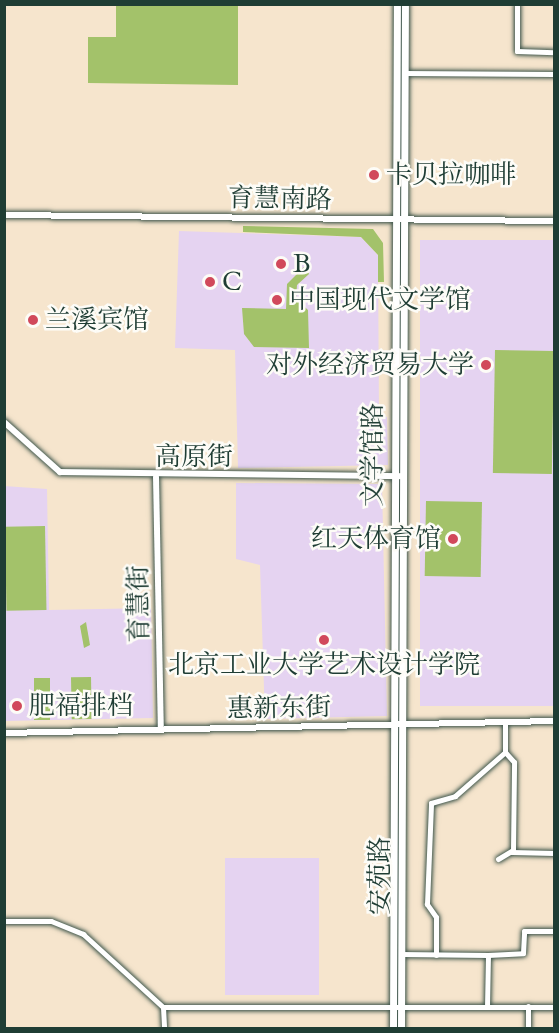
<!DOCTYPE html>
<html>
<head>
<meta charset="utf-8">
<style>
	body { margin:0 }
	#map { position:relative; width:559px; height:1033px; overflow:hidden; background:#f6e5cd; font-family:Cardo,"Noto Serif SC",serif }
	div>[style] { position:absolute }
	.built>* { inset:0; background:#e5d3f1; transform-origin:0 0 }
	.green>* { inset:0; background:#a3c26a; transform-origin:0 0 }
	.roads { filter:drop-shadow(0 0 2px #3f564b) drop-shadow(0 0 2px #3f564b) }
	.minor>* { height:5px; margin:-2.5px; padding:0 2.5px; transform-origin:2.5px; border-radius:2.5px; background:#fff }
	.tertiary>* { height:6px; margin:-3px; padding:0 3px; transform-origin:3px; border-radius:3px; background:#fff }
	.secondary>* { height:7px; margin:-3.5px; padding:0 3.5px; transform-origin:3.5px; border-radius:3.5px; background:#fff }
	.dots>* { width:16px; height:16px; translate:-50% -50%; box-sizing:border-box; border:3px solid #fdfcf7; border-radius:50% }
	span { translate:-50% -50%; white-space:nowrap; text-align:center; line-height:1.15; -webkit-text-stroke:5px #fdfcf7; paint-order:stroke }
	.poi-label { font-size:26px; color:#1f3d34 }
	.left { translate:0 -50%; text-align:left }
	.right { translate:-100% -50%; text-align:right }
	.street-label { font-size:26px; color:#1f3d34 }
	.frame { position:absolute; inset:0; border:6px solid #1f3d34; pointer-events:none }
</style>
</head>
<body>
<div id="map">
	<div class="built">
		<i style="clip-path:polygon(179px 231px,361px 237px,378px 255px,379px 416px,387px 417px,388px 465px,238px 468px,235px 350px,175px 348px)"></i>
		<i style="left:554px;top:240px;width:466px;height:134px;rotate:90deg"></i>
		<i style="clip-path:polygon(236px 483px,382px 484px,387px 716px,265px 719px,260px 565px,236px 559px)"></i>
		<i style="clip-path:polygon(4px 486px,47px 489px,49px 610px,151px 608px,153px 718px,5px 721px)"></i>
		<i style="left:225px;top:858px;width:94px;height:137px"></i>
	</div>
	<div class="green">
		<i style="clip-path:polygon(116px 5px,238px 5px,238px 85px,88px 83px,88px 37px,116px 37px)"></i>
		<i style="clip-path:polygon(243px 226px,373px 229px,383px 243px,384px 282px,378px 282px,378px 255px,361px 237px,243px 232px)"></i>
		<i style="clip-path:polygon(305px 266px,309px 274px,297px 285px,296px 299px,308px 310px,309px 348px,254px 347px,244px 334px,242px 308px,286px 309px,287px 284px)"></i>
		<i style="left:495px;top:350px;width:59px;height:123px;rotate:1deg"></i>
		<i style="left:426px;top:501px;width:56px;height:75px;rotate:1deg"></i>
		<i style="left:45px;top:526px;width:84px;height:40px;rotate:89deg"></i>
		<i style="clip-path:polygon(86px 622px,90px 645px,84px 648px,80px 626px)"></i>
		<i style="left:91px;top:677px;width:42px;height:20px;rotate:89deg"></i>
		<i style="left:34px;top:678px;width:16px;height:42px"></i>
	</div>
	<div class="roads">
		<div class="minor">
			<i style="left:517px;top:4px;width:47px;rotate:90deg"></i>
			<i style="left:517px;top:51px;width:37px;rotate:2deg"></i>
			<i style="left:404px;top:73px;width:150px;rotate:0.4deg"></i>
			<i style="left:512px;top:852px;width:42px;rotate:1.4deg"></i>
			<i style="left:498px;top:859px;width:17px;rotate:-31deg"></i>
			<i style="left:513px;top:850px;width:88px;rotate:-89.3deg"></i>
			<i style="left:514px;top:762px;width:13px;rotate:-132deg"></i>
			<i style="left:505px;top:752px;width:30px;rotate:-90deg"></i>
			<i style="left:4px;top:921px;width:47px"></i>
			<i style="left:51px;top:921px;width:35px;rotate:22deg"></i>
			<i style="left:83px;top:934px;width:108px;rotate:42.4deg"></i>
			<i style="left:163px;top:1007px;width:21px;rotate:87deg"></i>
			<i style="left:401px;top:954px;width:87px;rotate:0.7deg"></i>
			<i style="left:488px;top:955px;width:51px;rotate:91.1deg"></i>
			<i style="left:436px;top:955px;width:38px;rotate:-90deg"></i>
			<i style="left:436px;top:917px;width:16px;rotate:-125deg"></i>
			<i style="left:427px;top:904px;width:101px;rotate:-87.7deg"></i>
			<i style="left:431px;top:803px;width:25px;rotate:-16deg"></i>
			<i style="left:455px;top:796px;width:67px;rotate:-41.3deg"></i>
			<i style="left:488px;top:955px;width:35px;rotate:-3deg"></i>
			<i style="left:523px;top:953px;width:22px;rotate:-87deg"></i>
			<i style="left:524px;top:931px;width:30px"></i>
			<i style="left:528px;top:1006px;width:22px;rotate:90deg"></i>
			<i style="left:163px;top:1007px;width:391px"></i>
		</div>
		<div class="tertiary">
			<i style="left:4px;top:215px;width:550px;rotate:0.63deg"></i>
			<i style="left:4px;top:422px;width:75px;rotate:41.8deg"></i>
			<i style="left:60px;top:472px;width:343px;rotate:0.7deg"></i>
			<i style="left:156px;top:477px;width:253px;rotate:88.9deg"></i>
			<i style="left:4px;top:733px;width:550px;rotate:-1.25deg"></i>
		</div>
		<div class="secondary">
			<i style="left:393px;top:1028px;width:1024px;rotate:-89.78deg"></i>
			<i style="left:401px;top:1028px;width:1024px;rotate:-89.78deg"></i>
		</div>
	</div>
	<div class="dots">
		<i style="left:374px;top:175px;background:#d1495b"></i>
		<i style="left:281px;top:264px;background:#d1495b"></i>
		<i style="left:210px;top:282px;background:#d1495b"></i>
		<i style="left:277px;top:300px;background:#d1495b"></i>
		<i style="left:33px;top:320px;background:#d1495b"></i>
		<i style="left:486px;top:365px;background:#d1495b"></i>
		<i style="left:453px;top:539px;background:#d1495b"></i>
		<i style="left:324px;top:640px;background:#d1495b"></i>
		<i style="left:17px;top:706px;background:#d1495b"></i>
	</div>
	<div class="poi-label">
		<span class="left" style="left:386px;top:175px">卡贝拉咖啡</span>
		<span class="left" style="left:293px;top:264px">B</span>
		<span class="left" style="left:222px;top:282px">C</span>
		<span class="left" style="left:289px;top:300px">中国现代文学馆</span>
		<span class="left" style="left:45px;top:320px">兰溪宾馆</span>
		<span class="right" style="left:474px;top:365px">对外经济贸易大学</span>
		<span class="right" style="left:441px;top:539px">红天体育馆</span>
		<span style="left:324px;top:665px">北京工业大学艺术设计学院</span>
		<span class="left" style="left:29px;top:706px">肥福排档</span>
	</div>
	<div class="street-label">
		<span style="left:280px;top:199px;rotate:1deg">育慧南路</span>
		<span style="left:373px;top:455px;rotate:-90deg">文学馆路</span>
		<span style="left:194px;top:457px">高原街</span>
		<span style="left:139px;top:604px;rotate:-91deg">育慧街</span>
		<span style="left:279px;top:708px;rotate:-1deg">惠新东街</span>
		<span style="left:380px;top:876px;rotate:-90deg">安苑路</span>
	</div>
	<div class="frame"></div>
</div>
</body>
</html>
